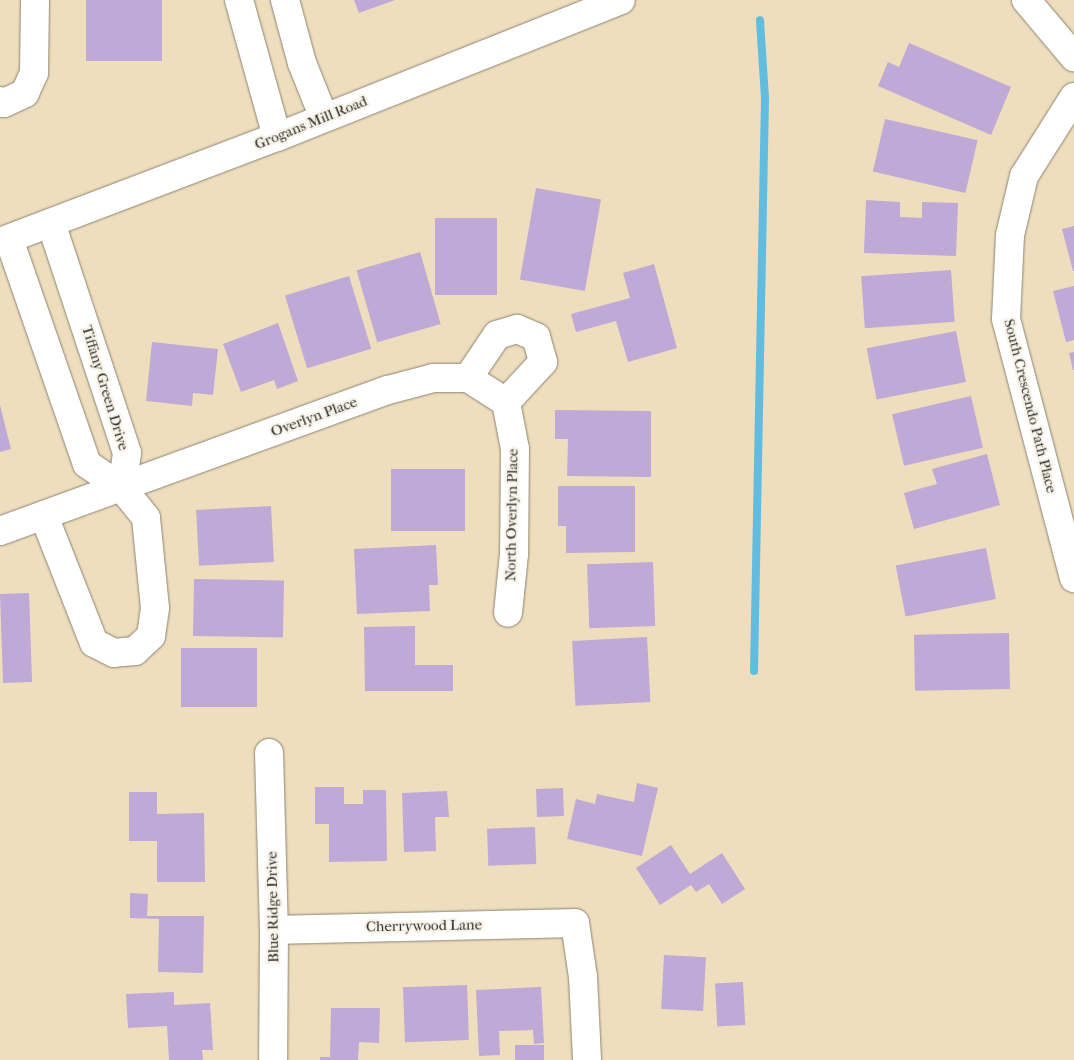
<!DOCTYPE html>
<html>
<head>
<meta charset="utf-8">
<style>
	body { margin:0 }
	#map { position:relative; width:1074px; height:1060px; overflow:hidden; background:#eedebd; font-family:"IM FELL French Canon",serif }
	div>[style] { position:absolute }
	.stream>* { height:8px; margin:-4px; padding:0 4px; transform-origin:4px; border-radius:4px; background:#62bce0 }
	.building>* { inset:0; background:#bea9d7; transform-origin:0 0 }
	.roads { filter:drop-shadow(0 0 1px #8c8474) drop-shadow(0 0 1px #8c8474) }
	.minor>* { height:28px; margin:-14px; padding:0 14px; transform-origin:14px; border-radius:14px; background:#fff }
	.tertiary>* { height:28px; margin:-14px; padding:0 14px; transform-origin:14px; border-radius:14px; background:#fff }
	span { translate:-50% -50%; white-space:nowrap; text-align:center; line-height:1.15; -webkit-text-stroke:4.5px #f7f3e8; paint-order:stroke }
	.street-label { font-size:15px; color:#2b2b2b }
</style>
</head>
<body>
<div id="map">
	<div class="stream">
		<i style="left:754px;top:671px;width:573px;rotate:-88.9deg"></i>
		<i style="left:765px;top:98px;width:78px;rotate:-93.7deg"></i>
	</div>
	<div class="building">
		<i style="left:86px;top:0;width:76px;height:61px"></i>
		<i style="clip-path:polygon(354px 0,395px 0,359px 13px)"></i>
		<i style="clip-path:polygon(909px 43px,1011px 87px,991px 135px,878px 86px,888px 62px,899px 67px)"></i>
		<i style="left:885px;top:119px;width:95px;height:54px;rotate:13deg"></i>
		<i style="left:536px;top:188px;width:66px;height:93px;rotate:10deg"></i>
		<i style="clip-path:polygon(866px 200px,900px 202px,900px 217px,922px 218px,922px 202px,958px 203px,956px 256px,864px 253px)"></i>
		<i style="left:435px;top:218px;width:62px;height:77px"></i>
		<i style="clip-path:polygon(1074px 226px,1074px 271px,1073px 271px,1062px 229px)"></i>
		<i style="left:420px;top:252px;width:75px;height:66px;rotate:74deg"></i>
		<i style="clip-path:polygon(654px 264px,677px 348px,628px 362px,616px 321px,576px 332px,571px 314px,630px 298px,623px 273px)"></i>
		<i style="left:951px;top:270px;width:52px;height:90px;rotate:86deg"></i>
		<i style="left:349px;top:276px;width:76px;height:67px;rotate:73deg"></i>
		<i style="clip-path:polygon(1074px 286px,1074px 340px,1066px 342px,1053px 291px)"></i>
		<i style="clip-path:polygon(278px 323px,298px 381px,277px 389px,274px 380px,241px 392px,223px 344px)"></i>
		<i style="left:956px;top:331px;width:52px;height:91px;rotate:79deg"></i>
		<i style="clip-path:polygon(152px 342px,218px 349px,213px 395px,193px 393px,192px 406px,146px 401px)"></i>
		<i style="clip-path:polygon(1074px 352px,1074px 370px,1073px 370px,1069px 353px)"></i>
		<i style="left:971px;top:396px;width:53px;height:81px;rotate:77deg"></i>
		<i style="clip-path:polygon(0 405px,11px 449px,0 452px)"></i>
		<i style="clip-path:polygon(555px 410px,651px 411px,651px 477px,567px 476px,568px 439px,555px 439px)"></i>
		<i style="clip-path:polygon(987px 454px,1000px 505px,914px 529px,904px 493px,937px 484px,932px 469px)"></i>
		<i style="left:391px;top:469px;width:74px;height:62px"></i>
		<i style="clip-path:polygon(558px 486px,635px 486px,635px 552px,566px 553px,566px 526px,558px 526px)"></i>
		<i style="left:271px;top:506px;width:56px;height:75px;rotate:87deg"></i>
		<i style="clip-path:polygon(436px 545px,438px 585px,429px 585px,430px 611px,357px 614px,354px 549px)"></i>
		<i style="left:986px;top:548px;width:52px;height:92px;rotate:79deg"></i>
		<i style="left:653px;top:562px;width:64px;height:66px;rotate:88deg"></i>
		<i style="left:194px;top:579px;width:90px;height:57px;rotate:1deg"></i>
		<i style="left:29px;top:593px;width:89px;height:29px;rotate:88deg"></i>
		<i style="clip-path:polygon(415px 626px,415px 665px,453px 665px,453px 691px,365px 691px,364px 627px)"></i>
		<i style="left:1009px;top:633px;width:56px;height:95px;rotate:89deg"></i>
		<i style="left:647px;top:637px;width:65px;height:75px;rotate:87deg"></i>
		<i style="left:181px;top:648px;width:76px;height:59px"></i>
		<i style="clip-path:polygon(637px 783px,658px 788px,642px 856px,567px 839px,576px 799px,595px 804px,597px 794px,634px 802px)"></i>
		<i style="clip-path:polygon(315px 787px,344px 787px,344px 804px,363px 804px,363px 790px,386px 790px,387px 861px,329px 862px,329px 824px,315px 824px)"></i>
		<i style="left:563px;top:788px;width:28px;height:27px;rotate:88deg"></i>
		<i style="clip-path:polygon(447px 791px,449px 817px,435px 817px,436px 851px,404px 852px,402px 793px)"></i>
		<i style="clip-path:polygon(129px 792px,157px 792px,157px 814px,204px 813px,205px 882px,157px 882px,157px 841px,129px 841px)"></i>
		<i style="left:535px;top:827px;width:37px;height:48px;rotate:88deg"></i>
		<i style="clip-path:polygon(671px 845px,690px 874px,722px 853px,745px 889px,722px 904px,709px 884px,696px 892px,691px 885px,660px 905px,636px 868px)"></i>
		<i style="clip-path:polygon(130px 893px,148px 894px,147px 916px,204px 916px,203px 973px,158px 972px,159px 919px,130px 918px)"></i>
		<i style="left:664px;top:955px;width:42px;height:54px;rotate:3deg"></i>
		<i style="left:743px;top:982px;width:43px;height:28px;rotate:87deg"></i>
		<i style="left:467px;top:985px;width:55px;height:64px;rotate:88deg"></i>
		<i style="clip-path:polygon(541px 987px,544px 1043px,534px 1044px,533px 1030px,499px 1031px,500px 1055px,479px 1056px,476px 990px)"></i>
		<i style="clip-path:polygon(174px 992px,174px 1005px,210px 1003px,213px 1050px,202px 1050px,203px 1060px,169px 1060px,167px 1026px,128px 1028px,126px 994px)"></i>
		<i style="clip-path:polygon(331px 1008px,380px 1008px,379px 1043px,359px 1042px,358px 1060px,320px 1060px,320px 1057px,330px 1057px)"></i>
		<i style="left:515px;top:1045px;width:29px;height:15px"></i>
	</div>
	<div class="roads">
		<div class="minor">
			<i style="left:239px;top:0;width:142px;rotate:74.5deg"></i>
			<i style="left:285px;top:0;width:65px;rotate:74.9deg"></i>
			<i style="left:302px;top:63px;width:59px;rotate:68.2deg"></i>
			<i style="left:1026px;top:0;width:75px;rotate:49.9deg"></i>
			<i style="left:1074px;top:97px;width:93px;rotate:122.3deg"></i>
			<i style="left:1024px;top:176px;width:61px;rotate:103.3deg"></i>
			<i style="left:1010px;top:235px;width:84px;rotate:92.7deg"></i>
			<i style="left:1006px;top:319px;width:268px;rotate:75.3deg"></i>
			<i style="left:0;top:101px;width:4px;rotate:27deg"></i>
			<i style="left:4px;top:103px;width:23px;rotate:-25deg"></i>
			<i style="left:25px;top:93px;width:22px;rotate:-66deg"></i>
			<i style="left:34px;top:73px;width:73px;rotate:-89.2deg"></i>
			<i style="left:51px;top:223px;width:242px;rotate:71.7deg"></i>
			<i style="left:127px;top:453px;width:35px;rotate:98deg"></i>
			<i style="left:9px;top:239px;width:238px;rotate:70.9deg"></i>
			<i style="left:87px;top:464px;width:42px;rotate:34.4deg"></i>
			<i style="left:122px;top:488px;width:38px;rotate:51deg"></i>
			<i style="left:146px;top:518px;width:90px;rotate:84.3deg"></i>
			<i style="left:155px;top:608px;width:28px;rotate:98deg"></i>
			<i style="left:151px;top:636px;width:22px;rotate:137deg"></i>
			<i style="left:135px;top:651px;width:21px;rotate:175deg"></i>
			<i style="left:114px;top:653px;width:22px;rotate:-153deg"></i>
			<i style="left:94px;top:643px;width:136px;rotate:-111.5deg"></i>
			<i style="left:468px;top:378px;width:45px;rotate:32.3deg"></i>
			<i style="left:506px;top:402px;width:48px;rotate:79.2deg"></i>
			<i style="left:515px;top:449px;width:105px;rotate:90.5deg"></i>
			<i style="left:514px;top:554px;width:59px;rotate:95.8deg"></i>
			<i style="left:468px;top:378px;width:52px;rotate:-56deg"></i>
			<i style="left:497px;top:335px;width:21px;rotate:-17deg"></i>
			<i style="left:517px;top:329px;width:21px;rotate:23deg"></i>
			<i style="left:536px;top:337px;width:26px;rotate:74deg"></i>
			<i style="left:543px;top:362px;width:54px;rotate:132.8deg"></i>
			<i style="left:0;top:531px;width:413px;rotate:-20deg"></i>
			<i style="left:388px;top:390px;width:47px;rotate:-14.9deg"></i>
			<i style="left:433px;top:378px;width:35px"></i>
			<i style="left:269px;top:753px;width:177px;rotate:88.4deg"></i>
			<i style="left:274px;top:930px;width:130px;rotate:90.4deg"></i>
			<i style="left:274px;top:930px;width:301px;rotate:-1.3deg"></i>
			<i style="left:575px;top:923px;width:55px;rotate:81.6deg"></i>
			<i style="left:583px;top:977px;width:83px;rotate:87.2deg"></i>
		</div>
		<div class="tertiary">
			<i style="left:0;top:242px;width:296px;rotate:-20.8deg"></i>
			<i style="left:277px;top:137px;width:370px;rotate:-21.7deg"></i>
		</div>
	</div>
	<div class="street-label">
		<span style="left:311px;top:123px;rotate:-22deg">Grogans Mill Road</span>
		<span style="left:105px;top:388px;rotate:73deg">Tiffany Green Drive</span>
		<span style="left:1030px;top:406px;rotate:76deg">South Crescendo Path Place</span>
		<span style="left:314px;top:417px;rotate:-20deg">Overlyn Place</span>
		<span style="left:512px;top:515px;rotate:-89deg">North Overlyn Place</span>
		<span style="left:273px;top:907px;rotate:-91deg">Blue Ridge Drive</span>
		<span style="left:424px;top:926px;rotate:-1deg">Cherrywood Lane</span>
	</div>
</div>
</body>
</html>
